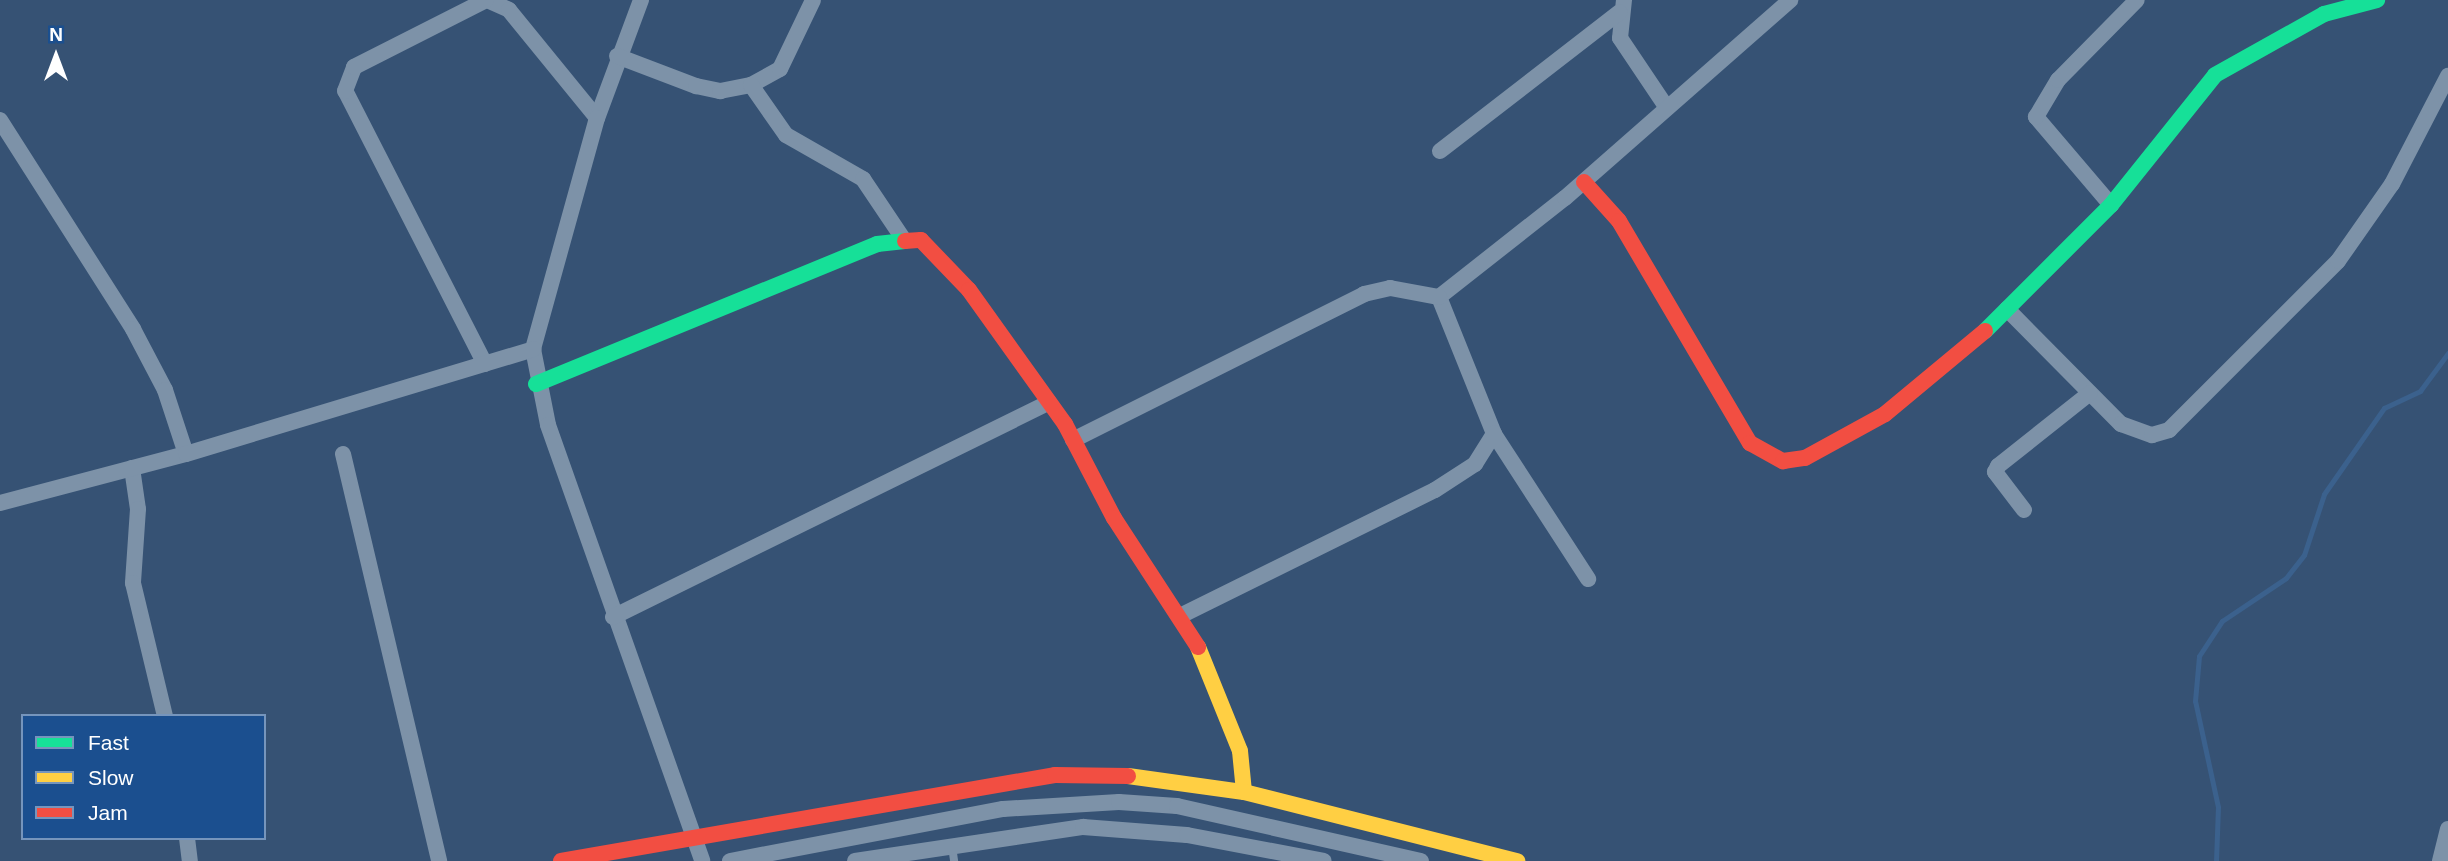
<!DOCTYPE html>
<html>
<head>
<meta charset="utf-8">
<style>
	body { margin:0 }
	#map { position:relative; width:2448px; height:861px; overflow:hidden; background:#365274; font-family:Helvetica,sans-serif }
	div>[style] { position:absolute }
	.stream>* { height:5px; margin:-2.5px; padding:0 2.5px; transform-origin:2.5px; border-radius:2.5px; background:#3b618d }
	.lane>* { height:8px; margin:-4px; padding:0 4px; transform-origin:4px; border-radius:4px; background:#7d92a8 }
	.street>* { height:16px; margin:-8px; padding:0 8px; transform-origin:8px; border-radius:8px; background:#7d92a8 }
	.fast>* { height:16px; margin:-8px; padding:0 8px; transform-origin:8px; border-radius:8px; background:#16e098 }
	.slow>* { height:16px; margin:-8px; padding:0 8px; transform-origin:8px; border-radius:8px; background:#ffcf43 }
	.jam>* { height:16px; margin:-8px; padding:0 8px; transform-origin:8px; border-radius:8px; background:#f24e42 }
	span { translate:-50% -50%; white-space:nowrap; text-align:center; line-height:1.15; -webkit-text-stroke:5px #1b4f8f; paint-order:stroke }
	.legend { position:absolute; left:21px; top:714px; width:245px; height:126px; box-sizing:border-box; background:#1b4f8f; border:2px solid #7695bc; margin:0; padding:9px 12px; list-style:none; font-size:21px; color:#fff }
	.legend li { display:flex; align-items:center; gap:14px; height:35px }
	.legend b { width:35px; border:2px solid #7695bc }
	.north { position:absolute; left:21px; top:21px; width:70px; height:70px; -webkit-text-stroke:5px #1b4f8f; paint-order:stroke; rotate:0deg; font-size:19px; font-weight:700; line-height:28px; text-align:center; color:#fff }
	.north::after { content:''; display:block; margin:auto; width:24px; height:32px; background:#fff; clip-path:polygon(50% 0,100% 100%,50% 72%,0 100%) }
</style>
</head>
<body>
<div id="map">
	<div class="stream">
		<i style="left:2216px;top:861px;width:54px;rotate:-87.9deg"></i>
		<i style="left:2218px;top:807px;width:108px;rotate:-102.2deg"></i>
		<i style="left:2195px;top:701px;width:45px;rotate:-84.9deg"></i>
		<i style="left:2199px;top:656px;width:42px;rotate:-56.7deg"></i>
		<i style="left:2222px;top:621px;width:77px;rotate:-33.9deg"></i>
		<i style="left:2286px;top:578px;width:29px;rotate:-52deg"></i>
		<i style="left:2304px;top:555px;width:64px;rotate:-71.8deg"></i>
		<i style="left:2324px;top:494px;width:105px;rotate:-55.1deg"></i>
		<i style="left:2384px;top:408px;width:40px;rotate:-25deg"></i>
		<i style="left:2420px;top:391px;width:47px;rotate:-53.6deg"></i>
	</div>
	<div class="lane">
		<i style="left:952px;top:846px;width:15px;rotate:82deg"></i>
	</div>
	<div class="street">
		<i style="left:487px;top:0;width:24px;rotate:24deg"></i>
		<i style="left:509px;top:10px;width:139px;rotate:50.8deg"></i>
		<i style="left:641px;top:0;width:126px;rotate:110.4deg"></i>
		<i style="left:597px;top:118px;width:240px;rotate:105.5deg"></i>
		<i style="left:533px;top:349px;width:77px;rotate:78.8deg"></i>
		<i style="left:548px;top:425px;width:462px;rotate:70.5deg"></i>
		<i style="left:1624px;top:0;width:38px;rotate:96deg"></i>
		<i style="left:1620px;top:38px;width:84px;rotate:56.1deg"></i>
		<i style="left:617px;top:56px;width:85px;rotate:20.8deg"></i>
		<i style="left:696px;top:86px;width:25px;rotate:12deg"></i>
		<i style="left:720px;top:91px;width:32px;rotate:-11deg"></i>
		<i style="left:751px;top:85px;width:33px;rotate:-29deg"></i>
		<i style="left:780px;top:69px;width:76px;rotate:-64.4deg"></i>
		<i style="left:751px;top:85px;width:61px;rotate:55deg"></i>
		<i style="left:786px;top:135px;width:89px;rotate:29.7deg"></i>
		<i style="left:863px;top:179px;width:73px;rotate:56.1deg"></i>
		<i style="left:0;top:120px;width:248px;rotate:57.5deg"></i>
		<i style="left:133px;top:329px;width:69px;rotate:62.3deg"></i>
		<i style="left:165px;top:390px;width:67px;rotate:71.8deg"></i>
		<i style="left:1440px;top:151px;width:227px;rotate:-37.7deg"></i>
		<i style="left:2111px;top:205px;width:116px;rotate:-130.4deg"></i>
		<i style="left:2036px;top:117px;width:43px;rotate:-59.3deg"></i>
		<i style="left:2058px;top:80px;width:112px;rotate:-45.4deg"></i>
		<i style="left:1439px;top:297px;width:160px;rotate:-38.2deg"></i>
		<i style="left:1565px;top:198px;width:300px;rotate:-41.3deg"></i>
		<i style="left:1439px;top:297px;width:148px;rotate:68.1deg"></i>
		<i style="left:1494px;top:434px;width:173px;rotate:57deg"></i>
		<i style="left:2007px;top:309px;width:162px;rotate:45.3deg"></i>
		<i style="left:2121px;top:424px;width:33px;rotate:20deg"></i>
		<i style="left:2152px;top:435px;width:18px;rotate:-16deg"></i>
		<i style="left:2169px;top:430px;width:239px;rotate:-45deg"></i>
		<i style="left:2338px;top:261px;width:94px;rotate:-55deg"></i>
		<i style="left:2392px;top:184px;width:122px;rotate:-62.6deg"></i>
		<i style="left:485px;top:364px;width:307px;rotate:-117.1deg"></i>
		<i style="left:345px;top:91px;width:26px;rotate:-69deg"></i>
		<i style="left:354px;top:67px;width:148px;rotate:-26.9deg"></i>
		<i style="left:1073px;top:440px;width:326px;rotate:-26.6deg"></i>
		<i style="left:1364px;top:294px;width:27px;rotate:-13deg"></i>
		<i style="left:1390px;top:288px;width:50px;rotate:10.4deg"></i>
		<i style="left:343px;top:454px;width:418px;rotate:76.7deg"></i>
		<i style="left:132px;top:468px;width:41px;rotate:81.7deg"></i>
		<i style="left:138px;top:509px;width:74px;rotate:93.9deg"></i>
		<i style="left:133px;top:583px;width:137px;rotate:76.5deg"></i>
		<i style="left:0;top:503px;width:192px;rotate:-14.8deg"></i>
		<i style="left:186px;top:454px;width:363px;rotate:-16.8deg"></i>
		<i style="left:2024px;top:510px;width:48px;rotate:-127.3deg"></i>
		<i style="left:1995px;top:472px;width:7px;rotate:-63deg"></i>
		<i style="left:1998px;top:466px;width:117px;rotate:-38.4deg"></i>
		<i style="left:1180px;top:616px;width:284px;rotate:-26.3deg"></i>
		<i style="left:1435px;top:490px;width:48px;rotate:-33deg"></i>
		<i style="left:1475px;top:464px;width:36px;rotate:-58deg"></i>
		<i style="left:613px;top:617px;width:486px;rotate:-26.2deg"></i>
		<i style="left:187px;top:838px;width:23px;rotate:83deg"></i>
		<i style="left:730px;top:861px;width:278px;rotate:-10.8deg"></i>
		<i style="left:1003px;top:809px;width:116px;rotate:-3.5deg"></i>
		<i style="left:1119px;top:802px;width:58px;rotate:3.9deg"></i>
		<i style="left:1177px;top:806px;width:250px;rotate:12.7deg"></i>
		<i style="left:855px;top:861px;width:231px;rotate:-8.5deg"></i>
		<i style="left:1083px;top:827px;width:104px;rotate:4.4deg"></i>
		<i style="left:1187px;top:835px;width:139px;rotate:10.7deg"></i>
		<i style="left:2440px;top:861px;width:33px;rotate:-76deg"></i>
	</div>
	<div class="fast">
		<i style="left:1985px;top:331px;width:178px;rotate:-45deg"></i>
		<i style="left:2111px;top:205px;width:166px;rotate:-51.3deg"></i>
		<i style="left:2215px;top:75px;width:125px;rotate:-29.2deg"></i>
		<i style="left:2324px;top:14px;width:55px;rotate:-14.8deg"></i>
		<i style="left:536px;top:384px;width:369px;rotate:-22.3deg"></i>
		<i style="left:877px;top:244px;width:28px;rotate:-6deg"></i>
	</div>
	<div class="slow">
		<i style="left:1198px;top:647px;width:112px;rotate:68deg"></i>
		<i style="left:1240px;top:751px;width:41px;rotate:84.4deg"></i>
		<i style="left:1128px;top:776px;width:117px;rotate:7.9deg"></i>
		<i style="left:1244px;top:792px;width:282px;rotate:14.2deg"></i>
	</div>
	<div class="jam">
		<i style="left:1584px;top:182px;width:52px;rotate:48.1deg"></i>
		<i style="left:1619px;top:221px;width:258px;rotate:59.5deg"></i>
		<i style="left:1750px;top:443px;width:38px;rotate:29deg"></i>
		<i style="left:1783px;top:461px;width:22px;rotate:-8deg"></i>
		<i style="left:1805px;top:458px;width:91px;rotate:-28.8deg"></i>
		<i style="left:1885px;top:414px;width:130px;rotate:-39.7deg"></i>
		<i style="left:905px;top:241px;width:16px;rotate:-4deg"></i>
		<i style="left:921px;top:240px;width:69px;rotate:46.2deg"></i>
		<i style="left:969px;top:290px;width:165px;rotate:54.4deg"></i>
		<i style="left:1065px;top:424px;width:106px;rotate:62.5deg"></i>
		<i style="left:1114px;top:518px;width:154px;rotate:56.9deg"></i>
		<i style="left:561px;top:861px;width:501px;rotate:-9.88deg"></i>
		<i style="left:1055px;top:775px;width:73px;rotate:0.8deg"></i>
	</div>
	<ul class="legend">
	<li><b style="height:9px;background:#16e098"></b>Fast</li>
	<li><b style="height:9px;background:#ffcf43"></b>Slow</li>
	<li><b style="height:9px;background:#f24e42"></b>Jam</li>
	</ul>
	<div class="north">N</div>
</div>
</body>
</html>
